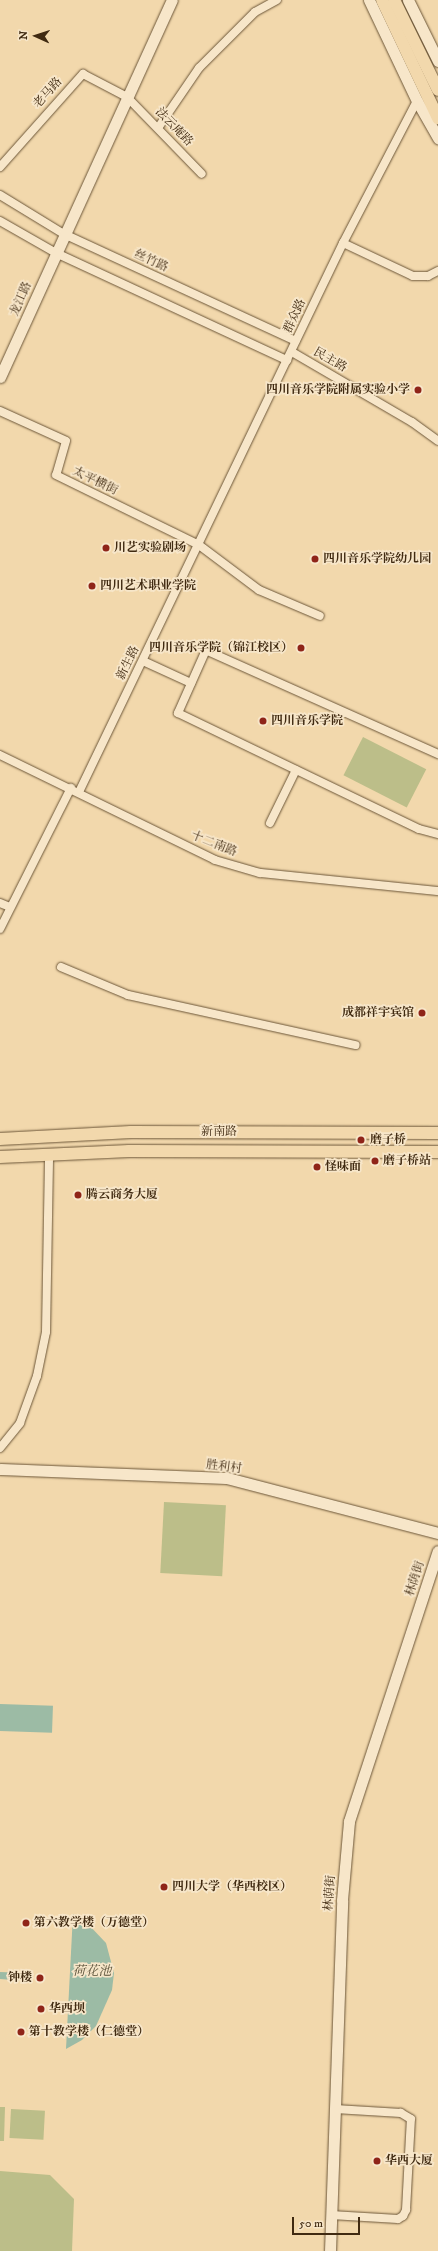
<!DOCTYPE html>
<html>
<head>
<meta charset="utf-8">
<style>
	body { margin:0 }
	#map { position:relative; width:438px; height:2251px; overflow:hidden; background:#f2d8ac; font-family:"IM FELL DW Pica","Noto Serif SC",serif }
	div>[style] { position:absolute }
	.green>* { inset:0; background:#bcbe89; transform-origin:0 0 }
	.water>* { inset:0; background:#9cbba5; transform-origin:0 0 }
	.roads { filter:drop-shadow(0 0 1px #6c5638) drop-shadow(0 0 1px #6c5638) }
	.street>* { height:8px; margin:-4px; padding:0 4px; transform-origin:4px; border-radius:4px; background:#f7e6c9 }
	.secondary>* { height:11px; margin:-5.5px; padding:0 5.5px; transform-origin:5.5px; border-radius:5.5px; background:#f7e6c9 }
	.primary>* { height:12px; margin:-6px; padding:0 6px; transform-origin:6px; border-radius:6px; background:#f2d8ac }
	.dots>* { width:11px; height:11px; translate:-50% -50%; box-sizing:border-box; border:2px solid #f7e6c9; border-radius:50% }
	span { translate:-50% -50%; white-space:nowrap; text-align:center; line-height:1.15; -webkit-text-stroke:3.5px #f7e6c9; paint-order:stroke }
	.street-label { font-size:12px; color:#402a11 }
	.poi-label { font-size:12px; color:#402a11; font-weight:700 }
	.right { translate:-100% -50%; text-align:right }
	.left { translate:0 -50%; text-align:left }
	.water-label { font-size:13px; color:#574e36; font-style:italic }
	.north { position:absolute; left:16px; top:16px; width:40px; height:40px; -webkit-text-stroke:3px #f7e6c9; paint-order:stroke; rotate:273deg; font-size:11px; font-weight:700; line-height:16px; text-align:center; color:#402a11 }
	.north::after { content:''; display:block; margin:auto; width:14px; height:18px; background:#402a11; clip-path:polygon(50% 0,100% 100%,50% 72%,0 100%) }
	.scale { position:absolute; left:292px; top:2217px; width:68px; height:18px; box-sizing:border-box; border:2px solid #402a11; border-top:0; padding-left:5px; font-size:12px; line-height:14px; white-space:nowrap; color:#402a11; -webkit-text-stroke:3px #f7e6c9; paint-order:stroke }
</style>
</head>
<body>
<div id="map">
	<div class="green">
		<i style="left:363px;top:737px;width:71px;height:43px;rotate:27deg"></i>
		<i style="left:164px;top:1502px;width:62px;height:71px;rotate:3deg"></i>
		<i style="clip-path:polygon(0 2107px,5px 2107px,4px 2141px,0 2141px)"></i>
		<i style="left:11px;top:2109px;width:34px;height:29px;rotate:3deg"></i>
		<i style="clip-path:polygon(0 2171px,50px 2175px,74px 2199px,72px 2251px,0 2251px)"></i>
	</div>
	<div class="water">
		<i style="left:0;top:1704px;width:53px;height:27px;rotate:2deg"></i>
		<i style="clip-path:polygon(73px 1914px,87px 1923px,106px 1943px,114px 1973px,112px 1990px,96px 2026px,82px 2040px,66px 2049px)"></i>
		<i style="clip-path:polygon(0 1972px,27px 1973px,27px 1981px,0 1979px)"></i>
	</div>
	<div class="roads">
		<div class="street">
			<i style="left:158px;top:128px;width:73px;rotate:-55.7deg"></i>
			<i style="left:199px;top:68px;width:79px;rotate:-45deg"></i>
			<i style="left:255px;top:12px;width:25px;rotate:-29deg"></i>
			<i style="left:0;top:167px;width:125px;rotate:-48.3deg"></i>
			<i style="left:83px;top:74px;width:50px;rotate:27.6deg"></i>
			<i style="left:127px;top:97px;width:107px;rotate:45.8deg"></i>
			<i style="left:0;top:195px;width:75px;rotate:31.4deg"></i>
			<i style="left:64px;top:234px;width:255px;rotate:24.8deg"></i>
			<i style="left:0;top:221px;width:64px;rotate:29.7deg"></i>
			<i style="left:56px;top:253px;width:255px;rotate:24.9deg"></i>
			<i style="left:343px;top:243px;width:77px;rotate:25.2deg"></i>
			<i style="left:413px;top:276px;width:15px"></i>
			<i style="left:428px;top:276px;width:11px;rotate:-27deg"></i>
			<i style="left:292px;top:352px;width:139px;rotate:30.3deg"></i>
			<i style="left:412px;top:422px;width:32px;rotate:36deg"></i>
			<i style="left:0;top:411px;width:72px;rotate:24.4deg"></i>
			<i style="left:66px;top:441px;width:35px;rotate:106deg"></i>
			<i style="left:56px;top:475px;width:159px;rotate:26.1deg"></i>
			<i style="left:199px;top:545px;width:75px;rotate:36.9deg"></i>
			<i style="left:259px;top:590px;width:66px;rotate:23.1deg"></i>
			<i style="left:143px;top:661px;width:53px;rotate:24.6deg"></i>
			<i style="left:438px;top:754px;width:254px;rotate:-155.9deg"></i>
			<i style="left:206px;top:650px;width:69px;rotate:114deg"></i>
			<i style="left:178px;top:713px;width:267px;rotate:25.7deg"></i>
			<i style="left:419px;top:829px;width:20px;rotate:15deg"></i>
			<i style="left:0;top:755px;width:239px;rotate:26deg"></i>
			<i style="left:215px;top:860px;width:47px;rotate:16.1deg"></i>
			<i style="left:260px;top:873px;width:179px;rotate:5.8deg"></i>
			<i style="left:79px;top:792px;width:609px;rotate:-64.32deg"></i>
			<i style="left:343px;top:243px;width:160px;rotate:-62.5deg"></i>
			<i style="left:270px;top:823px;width:59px;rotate:-63.9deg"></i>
			<i style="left:0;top:903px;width:11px;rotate:22deg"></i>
			<i style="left:0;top:929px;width:158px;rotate:-63.3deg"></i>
			<i style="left:61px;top:967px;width:73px;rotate:22.7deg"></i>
			<i style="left:128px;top:995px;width:233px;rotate:12.4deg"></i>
			<i style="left:0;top:1448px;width:32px;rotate:-51deg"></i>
			<i style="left:20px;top:1423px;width:50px;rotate:-70.1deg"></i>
			<i style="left:37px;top:1376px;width:45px;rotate:-78.4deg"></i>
			<i style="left:46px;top:1332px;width:177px;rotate:-89deg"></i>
			<i style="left:331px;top:2215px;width:67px;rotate:3.4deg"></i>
			<i style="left:398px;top:2219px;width:6px;rotate:-31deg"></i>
			<i style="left:403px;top:2216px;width:7px;rotate:-63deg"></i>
			<i style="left:406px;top:2210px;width:91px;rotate:-86.9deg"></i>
			<i style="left:411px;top:2119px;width:12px;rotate:-149deg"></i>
			<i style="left:401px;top:2113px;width:66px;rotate:-176.5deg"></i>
		</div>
		<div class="secondary">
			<i style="left:369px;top:0;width:112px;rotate:64.6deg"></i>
			<i style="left:417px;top:101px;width:43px;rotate:60.4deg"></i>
			<i style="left:408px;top:0;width:68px;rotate:63.8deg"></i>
			<i style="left:0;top:377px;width:414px;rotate:-65.5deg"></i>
			<i style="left:0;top:1469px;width:227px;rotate:2.3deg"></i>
			<i style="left:227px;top:1478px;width:218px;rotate:14.6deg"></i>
			<i style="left:330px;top:2251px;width:351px;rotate:-88deg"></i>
			<i style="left:342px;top:1900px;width:79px;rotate:-84.9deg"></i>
			<i style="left:349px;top:1821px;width:284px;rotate:-71.8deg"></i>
		</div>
		<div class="primary">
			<i style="left:382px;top:0;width:131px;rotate:64.6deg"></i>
			<i style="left:394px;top:0;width:100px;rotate:63.9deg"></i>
			<i style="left:0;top:1139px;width:131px;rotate:-3.1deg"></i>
			<i style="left:131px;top:1132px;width:307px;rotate:0.2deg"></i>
			<i style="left:0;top:1157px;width:129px;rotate:-2.7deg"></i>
			<i style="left:129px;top:1151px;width:309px;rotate:0.2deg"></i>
		</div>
	</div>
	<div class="dots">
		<i style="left:418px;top:390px;background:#8f2418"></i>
		<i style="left:106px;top:548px;background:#8f2418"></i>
		<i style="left:315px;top:559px;background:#8f2418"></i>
		<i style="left:92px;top:586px;background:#8f2418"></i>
		<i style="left:301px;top:648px;background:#8f2418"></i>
		<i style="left:263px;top:721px;background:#8f2418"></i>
		<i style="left:422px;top:1013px;background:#8f2418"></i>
		<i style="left:361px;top:1140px;background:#8f2418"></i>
		<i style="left:375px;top:1161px;background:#8f2418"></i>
		<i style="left:317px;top:1167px;background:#8f2418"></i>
		<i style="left:78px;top:1195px;background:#8f2418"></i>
		<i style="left:164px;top:1887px;background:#8f2418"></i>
		<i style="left:26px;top:1923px;background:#8f2418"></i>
		<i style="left:40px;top:1978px;background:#8f2418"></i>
		<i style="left:41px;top:2009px;background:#8f2418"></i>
		<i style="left:21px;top:2032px;background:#8f2418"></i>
		<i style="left:377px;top:2161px;background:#8f2418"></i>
	</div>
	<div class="street-label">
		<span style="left:48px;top:93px;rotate:-48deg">老马路</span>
		<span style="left:174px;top:127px;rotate:46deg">法云庵路</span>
		<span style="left:151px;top:261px;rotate:25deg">丝竹路</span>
		<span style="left:21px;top:299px;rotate:-66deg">龙江路</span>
		<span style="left:295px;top:316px;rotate:-65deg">群众路</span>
		<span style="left:330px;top:360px;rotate:30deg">民主路</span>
		<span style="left:95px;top:481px;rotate:26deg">太平横街</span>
		<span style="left:128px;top:663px;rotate:-64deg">新生路</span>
		<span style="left:214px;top:844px;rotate:22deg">十二南路</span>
		<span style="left:219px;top:1132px">新南路</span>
		<span style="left:224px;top:1467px;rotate:7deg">胜利村</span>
		<span style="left:415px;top:1579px;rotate:-72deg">林荫街</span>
		<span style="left:330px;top:1893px;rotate:-86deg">林荫街</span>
	</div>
	<div class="poi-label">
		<span class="right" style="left:410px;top:390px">四川音乐学院附属实验小学</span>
		<span class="left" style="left:114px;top:548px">川艺实验剧场</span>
		<span class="left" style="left:323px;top:559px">四川音乐学院幼儿园</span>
		<span class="left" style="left:100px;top:586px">四川艺术职业学院</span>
		<span class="right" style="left:293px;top:648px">四川音乐学院（锦江校区）</span>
		<span class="left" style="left:271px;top:721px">四川音乐学院</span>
		<span class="right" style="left:414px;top:1013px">成都祥宇宾馆</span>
		<span class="left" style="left:370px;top:1140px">磨子桥</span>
		<span class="left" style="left:383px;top:1161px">磨子桥站</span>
		<span class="left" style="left:325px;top:1167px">怪味面</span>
		<span class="left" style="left:86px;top:1195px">腾云商务大厦</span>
		<span class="left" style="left:172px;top:1887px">四川大学（华西校区）</span>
		<span class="left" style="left:34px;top:1923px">第六教学楼（万德堂）</span>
		<span class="right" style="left:32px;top:1978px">钟楼</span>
		<span class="left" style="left:49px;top:2009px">华西坝</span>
		<span class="left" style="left:29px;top:2032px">第十教学楼（仁德堂）</span>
		<span class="left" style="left:385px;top:2161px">华西大厦</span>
	</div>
	<div class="water-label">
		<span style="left:92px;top:1971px">荷花池</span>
	</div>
	<div class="north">N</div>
	<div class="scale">50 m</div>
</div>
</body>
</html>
